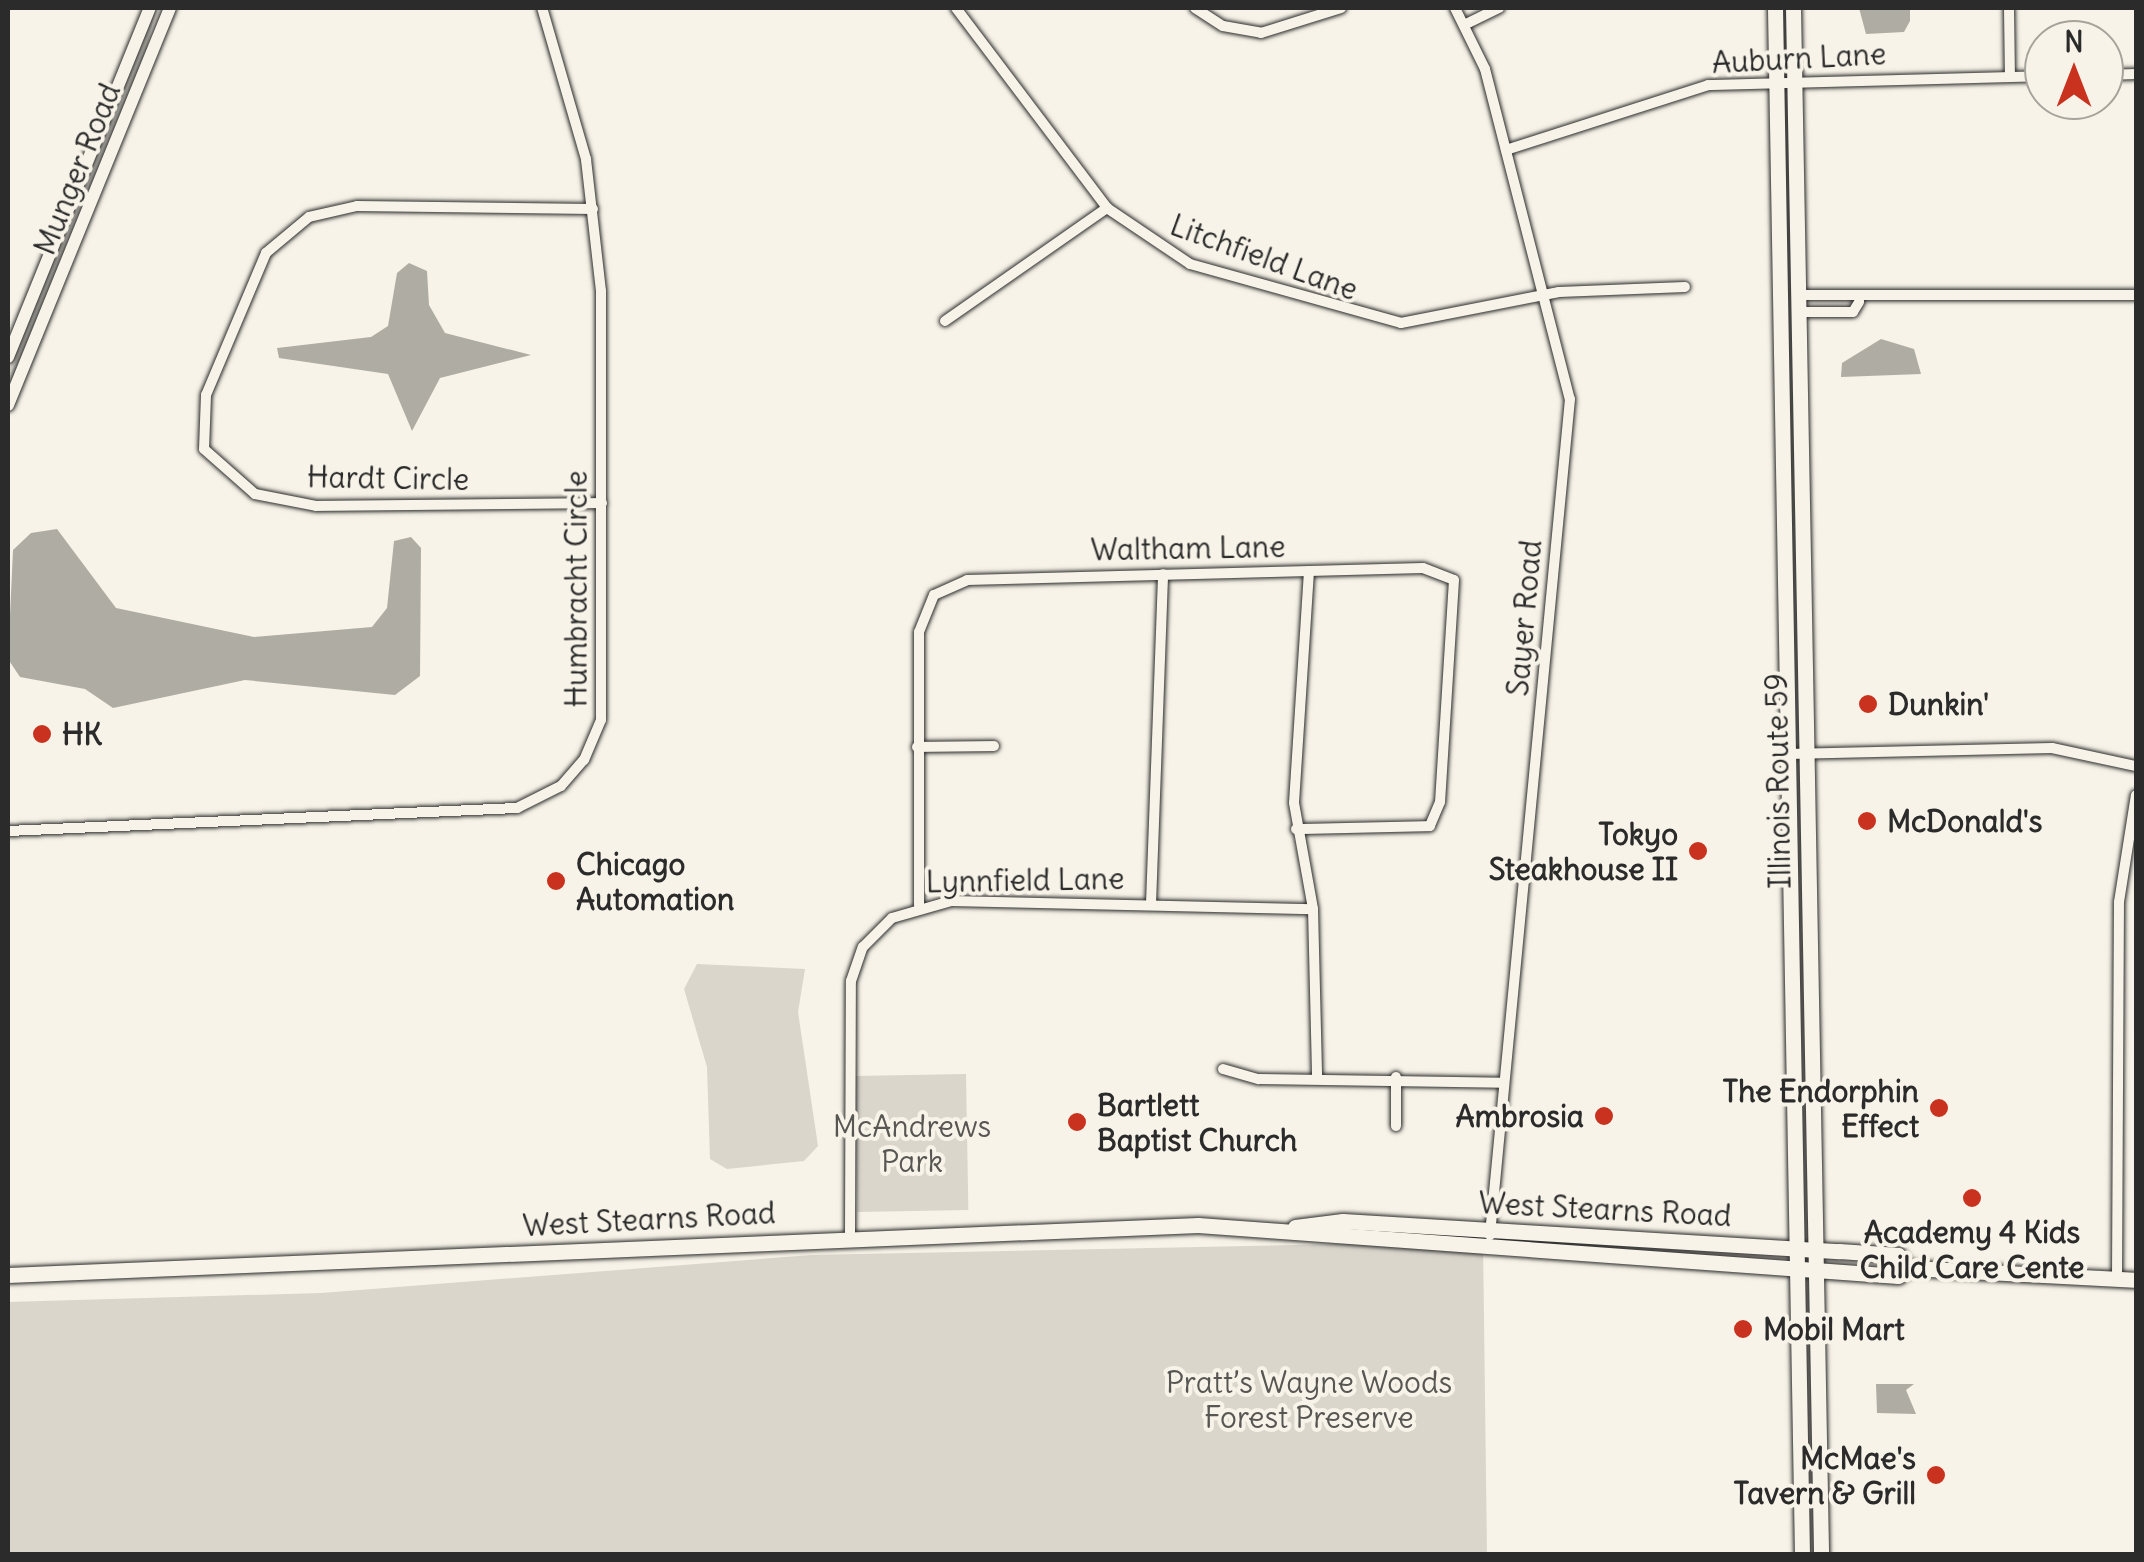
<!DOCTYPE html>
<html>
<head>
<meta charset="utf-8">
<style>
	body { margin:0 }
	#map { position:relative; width:2144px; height:1562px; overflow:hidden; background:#f7f3e8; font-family:Delius,sans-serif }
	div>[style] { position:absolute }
	.green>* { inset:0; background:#dad6cc; transform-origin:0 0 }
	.water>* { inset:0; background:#afaca4 }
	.roads { filter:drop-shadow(0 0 2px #2b2b2b) drop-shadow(0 0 2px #2b2b2b) }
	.minor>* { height:10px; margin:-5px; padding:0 5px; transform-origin:5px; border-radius:5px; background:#f7f3e8 }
	.tertiary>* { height:12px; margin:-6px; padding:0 6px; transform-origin:6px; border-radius:6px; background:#f7f3e8 }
	.secondary>* { height:15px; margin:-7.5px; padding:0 7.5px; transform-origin:7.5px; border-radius:7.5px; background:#f7f3e8 }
	.primary>* { height:15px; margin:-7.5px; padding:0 7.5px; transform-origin:7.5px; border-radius:7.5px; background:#f7f3e8 }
	.dots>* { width:28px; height:28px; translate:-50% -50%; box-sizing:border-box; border:5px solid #f7f3e8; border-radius:50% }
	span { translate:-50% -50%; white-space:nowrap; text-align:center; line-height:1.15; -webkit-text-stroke:8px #f7f3e8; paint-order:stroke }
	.street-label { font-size:30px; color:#2b2b2b }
	.poi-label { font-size:30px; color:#2b2b2b; font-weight:700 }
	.left { translate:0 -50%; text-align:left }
	.right { translate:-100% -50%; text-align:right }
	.park-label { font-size:30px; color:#575653 }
	.frame { position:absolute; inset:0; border:10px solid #2b2b2b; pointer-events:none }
	.north { position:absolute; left:2024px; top:20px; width:100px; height:100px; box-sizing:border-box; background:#f7f3e8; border:2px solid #a5a39c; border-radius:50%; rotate:0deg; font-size:28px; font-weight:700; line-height:40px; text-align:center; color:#2b2b2b }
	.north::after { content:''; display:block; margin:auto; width:35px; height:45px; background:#c8321e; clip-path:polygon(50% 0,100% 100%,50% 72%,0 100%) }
</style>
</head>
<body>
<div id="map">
	<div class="green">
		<i style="clip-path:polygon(156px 8px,147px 48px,8px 388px,8px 372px)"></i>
		<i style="clip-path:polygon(697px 964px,805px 969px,798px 1012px,818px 1146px,804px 1161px,727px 1169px,710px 1159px,707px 1067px,684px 989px)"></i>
		<i style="left:966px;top:1074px;width:136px;height:111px;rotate:89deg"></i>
		<i style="clip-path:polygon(1483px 1241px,1487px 1554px,8px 1554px,8px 1302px,321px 1293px,812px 1255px)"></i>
	</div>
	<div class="water">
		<i style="clip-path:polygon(1859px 8px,1910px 8px,1910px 21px,1904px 32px,1866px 34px)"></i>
		<i style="clip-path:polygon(409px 263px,427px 271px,429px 305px,445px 333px,531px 355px,440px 378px,412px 431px,388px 374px,279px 358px,277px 348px,371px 337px,388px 326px,397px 273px)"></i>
		<i style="clip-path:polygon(1881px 339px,1914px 349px,1921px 374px,1841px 377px,1842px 363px)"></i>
		<i style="clip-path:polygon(57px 529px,116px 608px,254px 637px,372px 627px,387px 608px,394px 541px,411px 537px,421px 548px,420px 676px,395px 695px,245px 680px,113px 708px,85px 689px,20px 677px,8px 659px,13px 550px,31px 533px)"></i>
		<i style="clip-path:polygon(1876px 1384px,1914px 1384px,1906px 1390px,1916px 1414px,1877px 1413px)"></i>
	</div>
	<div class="roads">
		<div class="minor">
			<i style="left:956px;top:8px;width:251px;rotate:52.9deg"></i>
			<i style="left:1107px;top:208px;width:100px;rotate:34deg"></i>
			<i style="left:1190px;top:264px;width:219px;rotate:15.6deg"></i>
			<i style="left:1401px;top:323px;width:161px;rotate:-11.1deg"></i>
			<i style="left:1559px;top:292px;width:126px;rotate:-2.3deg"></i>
			<i style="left:1195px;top:8px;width:33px;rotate:33deg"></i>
			<i style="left:1223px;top:26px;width:39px;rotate:10deg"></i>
			<i style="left:1261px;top:33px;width:84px;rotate:-17.4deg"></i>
			<i style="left:1455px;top:8px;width:68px;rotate:63.8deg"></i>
			<i style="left:1485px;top:69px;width:341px;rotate:75.6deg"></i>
			<i style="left:1570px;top:399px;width:840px;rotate:95.47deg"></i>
			<i style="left:2009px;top:8px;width:68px;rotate:89.2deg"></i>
			<i style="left:1466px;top:24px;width:37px;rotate:-26deg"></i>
			<i style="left:2104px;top:75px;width:32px;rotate:-2deg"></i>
			<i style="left:1506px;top:150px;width:212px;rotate:-17.8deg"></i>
			<i style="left:1708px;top:85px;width:336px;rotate:-1.5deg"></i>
			<i style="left:593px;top:209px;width:236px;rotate:-179.3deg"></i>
			<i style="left:357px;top:206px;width:49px;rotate:167.1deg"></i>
			<i style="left:309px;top:217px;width:56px;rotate:140.1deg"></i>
			<i style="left:266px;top:253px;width:154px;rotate:112.9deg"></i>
			<i style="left:206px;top:395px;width:54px;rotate:92.1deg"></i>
			<i style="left:204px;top:449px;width:68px;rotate:41.4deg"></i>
			<i style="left:255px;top:494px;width:62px;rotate:11.1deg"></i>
			<i style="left:316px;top:506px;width:286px;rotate:-0.6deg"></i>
			<i style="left:1798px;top:295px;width:338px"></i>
			<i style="left:1798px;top:312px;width:55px"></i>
			<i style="left:1853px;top:312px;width:12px;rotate:-59deg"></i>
			<i style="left:945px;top:321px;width:198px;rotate:-34.9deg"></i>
			<i style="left:1309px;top:571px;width:232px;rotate:93.7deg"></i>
			<i style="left:1294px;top:803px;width:108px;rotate:79.8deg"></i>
			<i style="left:1313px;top:909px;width:169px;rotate:88.6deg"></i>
			<i style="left:917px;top:747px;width:77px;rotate:-0.7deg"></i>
			<i style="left:1788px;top:754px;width:264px;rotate:-1.3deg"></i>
			<i style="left:2052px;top:748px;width:86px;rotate:12.1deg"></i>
			<i style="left:8px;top:831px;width:510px;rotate:-2.59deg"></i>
			<i style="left:517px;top:808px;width:49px;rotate:-26.6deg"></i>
			<i style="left:561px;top:786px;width:35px;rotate:-49deg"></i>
			<i style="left:584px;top:760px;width:43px;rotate:-67deg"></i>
			<i style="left:601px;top:720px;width:429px;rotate:-90deg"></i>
			<i style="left:601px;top:291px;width:133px;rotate:-96.5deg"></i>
			<i style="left:586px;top:159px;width:157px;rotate:-106.2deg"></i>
			<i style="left:1151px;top:904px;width:330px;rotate:-87.9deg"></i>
			<i style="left:919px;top:905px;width:273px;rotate:-90deg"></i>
			<i style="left:919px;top:632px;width:40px;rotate:-68deg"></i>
			<i style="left:934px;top:595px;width:36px;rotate:-24deg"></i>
			<i style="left:967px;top:580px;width:456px;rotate:-1.5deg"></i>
			<i style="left:1423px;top:568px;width:33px;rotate:21deg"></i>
			<i style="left:1454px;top:580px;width:222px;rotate:93.6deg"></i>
			<i style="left:1440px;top:802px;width:26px;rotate:113deg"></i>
			<i style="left:1430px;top:826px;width:134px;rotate:178.7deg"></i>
			<i style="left:1223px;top:1069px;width:37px;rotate:16deg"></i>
			<i style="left:1259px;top:1079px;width:244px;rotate:0.9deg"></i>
			<i style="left:1396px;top:1126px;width:49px;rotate:-90deg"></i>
			<i style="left:850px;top:1234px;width:253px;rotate:-89.8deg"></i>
			<i style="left:851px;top:981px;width:36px;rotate:-71deg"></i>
			<i style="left:863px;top:947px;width:41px;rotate:-45deg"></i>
			<i style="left:892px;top:918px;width:61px;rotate:-16.1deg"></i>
			<i style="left:951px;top:901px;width:362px;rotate:1.3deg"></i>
			<i style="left:2117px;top:1279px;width:377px;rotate:-89.7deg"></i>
			<i style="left:2119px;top:902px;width:108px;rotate:-81deg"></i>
		</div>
		<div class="tertiary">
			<i style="left:8px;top:357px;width:377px;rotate:-67.9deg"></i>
			<i style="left:8px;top:405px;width:429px;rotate:-67.8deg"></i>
		</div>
		<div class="secondary">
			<i style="left:1295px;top:1227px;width:48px;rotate:-7.1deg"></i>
			<i style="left:1343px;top:1221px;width:497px;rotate:3.5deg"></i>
			<i style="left:1839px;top:1251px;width:59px;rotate:3.9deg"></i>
			<i style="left:1898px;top:1255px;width:17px;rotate:50deg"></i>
			<i style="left:8px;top:1275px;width:1191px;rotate:-2.41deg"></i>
			<i style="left:1198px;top:1225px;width:702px;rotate:4.17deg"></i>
			<i style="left:1898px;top:1276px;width:14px;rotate:-36deg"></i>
			<i style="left:1909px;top:1268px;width:227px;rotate:3deg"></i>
		</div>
		<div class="primary">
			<i style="left:1775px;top:8px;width:1546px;rotate:89deg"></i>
			<i style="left:1793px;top:8px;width:1546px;rotate:88.96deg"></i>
		</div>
	</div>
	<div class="dots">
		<i style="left:1868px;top:704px;background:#c8321e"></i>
		<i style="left:42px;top:734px;background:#c8321e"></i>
		<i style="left:1867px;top:821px;background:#c8321e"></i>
		<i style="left:1698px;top:851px;background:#c8321e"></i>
		<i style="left:556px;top:881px;background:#c8321e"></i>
		<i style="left:1939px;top:1108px;background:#c8321e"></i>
		<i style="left:1604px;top:1116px;background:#c8321e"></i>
		<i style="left:1077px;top:1122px;background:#c8321e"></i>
		<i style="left:1972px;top:1198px;background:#c8321e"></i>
		<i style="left:1743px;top:1329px;background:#c8321e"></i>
		<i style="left:1936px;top:1475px;background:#c8321e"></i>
	</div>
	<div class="street-label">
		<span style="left:1799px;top:58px;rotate:-3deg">Auburn Lane</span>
		<span style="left:77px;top:169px;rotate:-68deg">Munger Road</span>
		<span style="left:1264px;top:257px;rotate:20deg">Litchfield Lane</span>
		<span style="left:388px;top:478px;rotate:1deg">Hardt Circle</span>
		<span style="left:1188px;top:548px;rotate:-1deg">Waltham Lane</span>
		<span style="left:576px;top:589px;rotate:-90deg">Humbracht Circle</span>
		<span style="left:1524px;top:618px;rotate:-85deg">Sayer Road</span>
		<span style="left:1778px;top:781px;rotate:-91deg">Illinois Route 59</span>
		<span style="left:1025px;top:880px;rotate:-1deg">Lynnfield Lane</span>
		<span style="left:1605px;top:1209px;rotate:3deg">West Stearns Road</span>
		<span style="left:649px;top:1219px;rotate:-3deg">West Stearns Road</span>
	</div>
	<div class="poi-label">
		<span class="left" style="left:1888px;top:704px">Dunkin'</span>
		<span class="left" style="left:62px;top:734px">HK</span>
		<span class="left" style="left:1887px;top:821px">McDonald's</span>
		<span class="right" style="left:1678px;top:851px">Tokyo<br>Steakhouse II</span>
		<span class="left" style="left:576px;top:881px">Chicago<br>Automation</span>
		<span class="right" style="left:1919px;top:1108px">The Endorphin<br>Effect</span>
		<span class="left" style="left:1097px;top:1122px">Bartlett<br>Baptist Church</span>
		<span class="right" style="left:1584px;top:1116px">Ambrosia</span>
		<span style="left:1972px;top:1249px">Academy 4 Kids<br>Child Care Cente</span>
		<span class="left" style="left:1763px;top:1329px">Mobil Mart</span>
		<span class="right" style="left:1916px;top:1475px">McMae's<br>Tavern &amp; Grill</span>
	</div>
	<div class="park-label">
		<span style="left:912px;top:1143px">McAndrews<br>Park</span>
		<span style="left:1309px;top:1399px">Pratt’s Wayne Woods<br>Forest Preserve</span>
	</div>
	<div class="frame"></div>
	<div class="north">N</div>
</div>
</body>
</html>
